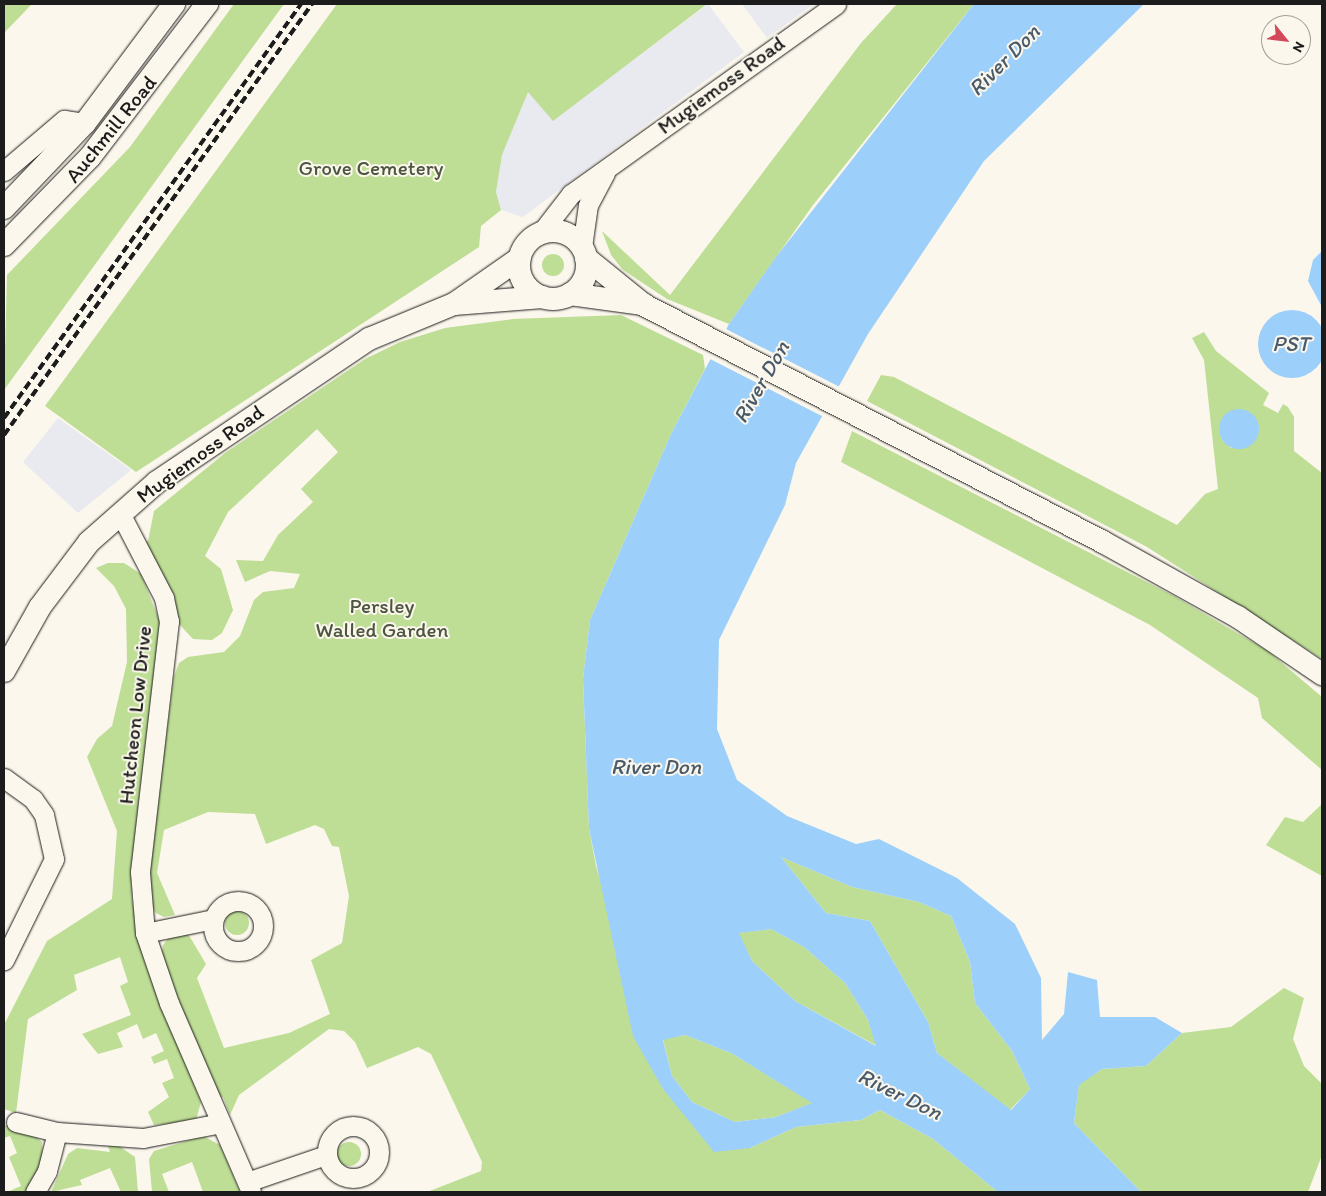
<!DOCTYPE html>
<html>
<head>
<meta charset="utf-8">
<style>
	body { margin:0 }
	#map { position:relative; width:1326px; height:1196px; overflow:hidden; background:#fbf7ec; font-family:Itim,sans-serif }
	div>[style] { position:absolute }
	.built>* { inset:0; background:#e9e9f0 }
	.green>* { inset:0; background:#bedd95 }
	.round { border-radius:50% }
	.water>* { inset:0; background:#9cd0fa }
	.pier>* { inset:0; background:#fbf7ec; transform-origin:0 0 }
	.roads { filter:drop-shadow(0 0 1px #1c1c1c) drop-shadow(0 0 1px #1c1c1c) }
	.minor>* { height:19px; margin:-9.5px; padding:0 9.5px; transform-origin:9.5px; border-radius:9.5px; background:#fbf7ec }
	.minor>.ring { margin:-9.5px; padding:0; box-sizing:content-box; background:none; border:19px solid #fbf7ec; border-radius:50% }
	.major>* { height:22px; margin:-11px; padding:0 11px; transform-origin:11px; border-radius:11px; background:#fbf7ec }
	.major>.ring { margin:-11px; padding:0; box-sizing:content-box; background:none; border:22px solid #fbf7ec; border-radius:50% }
	.rail>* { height:4px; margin-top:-2px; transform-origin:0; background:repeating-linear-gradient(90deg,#1c1c1c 0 8px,transparent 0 12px) }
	span { translate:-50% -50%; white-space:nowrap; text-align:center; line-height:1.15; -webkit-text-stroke:4px #fbf7ec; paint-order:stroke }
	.street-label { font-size:21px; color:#1c1c1c }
	.park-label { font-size:21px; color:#4d5640 }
	.water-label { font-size:22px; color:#495b6a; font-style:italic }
	.frame { position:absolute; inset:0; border:5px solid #1c1c1c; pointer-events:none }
	.north { position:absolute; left:1261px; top:15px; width:50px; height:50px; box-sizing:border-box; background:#fbf7ec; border:1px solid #a29f99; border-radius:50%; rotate:119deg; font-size:14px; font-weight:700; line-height:20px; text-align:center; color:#1c1c1c }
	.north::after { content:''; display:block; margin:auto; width:18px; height:22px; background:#d1495b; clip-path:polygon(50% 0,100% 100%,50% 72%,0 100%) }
</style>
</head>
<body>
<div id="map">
	<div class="built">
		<i style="clip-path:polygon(708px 4px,744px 52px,523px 217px,501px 210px,496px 192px,502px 155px,528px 91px,553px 120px)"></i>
		<i style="clip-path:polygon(742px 4px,814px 4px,767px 38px)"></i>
		<i style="clip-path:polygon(58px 418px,131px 470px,78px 513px,23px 462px)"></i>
	</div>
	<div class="green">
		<i style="clip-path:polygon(4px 4px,32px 4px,4px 33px)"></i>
		<i style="clip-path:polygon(234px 4px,284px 4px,4px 390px,7px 275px,130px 147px)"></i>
		<i style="clip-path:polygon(337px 4px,707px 4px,553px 121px,528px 92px,502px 155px,496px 192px,501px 210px,481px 226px,479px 247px,136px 472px,45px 406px)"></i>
		<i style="clip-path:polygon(897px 4px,974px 4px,813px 205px,729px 324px,667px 299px,623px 270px,611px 255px,602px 231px,670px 295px,861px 43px)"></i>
		<i class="round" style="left:542px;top:254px;width:22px;height:22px"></i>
		<i style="clip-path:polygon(621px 315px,703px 355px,705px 369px,671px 434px,590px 620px,583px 679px,589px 829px,596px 866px,663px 1089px,750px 1148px,796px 1127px,861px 1120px,880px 1110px,933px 1139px,998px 1192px,427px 1192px,481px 1171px,482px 1162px,431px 1054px,418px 1047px,367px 1068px,355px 1042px,344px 1031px,329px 1029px,239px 1095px,230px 1115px,223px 1097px,218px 1098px,161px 956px,163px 945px,171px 935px,187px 932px,206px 964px,197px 978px,224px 1048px,289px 1033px,330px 1014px,311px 960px,342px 943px,349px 896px,339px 847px,332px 846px,324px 829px,315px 825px,266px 844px,255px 814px,208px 812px,164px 830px,157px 873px,175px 915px,164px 917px,156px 913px,150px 904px,148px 873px,174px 676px,179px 663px,188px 657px,224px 652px,240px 636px,254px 600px,263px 592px,294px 588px,300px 574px,270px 571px,245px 582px,236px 560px,263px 561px,278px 535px,313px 502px,301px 489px,338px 452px,317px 429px,228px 512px,205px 556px,221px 569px,233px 610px,222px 633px,212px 640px,193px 639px,178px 623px,144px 542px,148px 541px,154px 511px,225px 453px,365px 359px,400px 342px,445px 328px,513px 319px)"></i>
		<i style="clip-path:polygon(evenodd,1204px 332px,1216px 351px,1269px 393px,1263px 405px,1278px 413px,1283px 404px,1288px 407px,1294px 417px,1294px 451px,1322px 473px,1322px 659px,1147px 547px,867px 401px,881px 375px,894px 377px,1177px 525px,1205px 494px,1218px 489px,1204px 360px,1192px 338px,1204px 332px,1254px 417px,1258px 428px,1231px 448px,1226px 444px,1221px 438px,1254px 417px)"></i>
		<i style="clip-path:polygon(852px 431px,1174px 596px,1268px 651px,1322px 697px,1322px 770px,1262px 718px,1258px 698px,1150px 625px,841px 462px)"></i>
		<i style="clip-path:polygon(108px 563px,124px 563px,141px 574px,160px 622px,131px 872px,132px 900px,145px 963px,201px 1102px,196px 1120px,176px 1123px,154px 1125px,148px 1112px,169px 1097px,162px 1083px,174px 1078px,167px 1059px,154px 1064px,151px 1057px,164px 1051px,156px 1033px,143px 1039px,137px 1024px,117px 1033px,123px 1047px,98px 1054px,82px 1034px,131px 1015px,120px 986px,128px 982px,120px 957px,74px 975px,77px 990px,28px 1019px,16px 1113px,4px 1109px,4px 1025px,47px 941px,112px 899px,117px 831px,87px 757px,97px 739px,112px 726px,127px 662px,126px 609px,114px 586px,96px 568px)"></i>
		<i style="clip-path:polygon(1322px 804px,1322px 876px,1266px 845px,1285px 817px,1303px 822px)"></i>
		<i style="clip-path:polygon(781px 857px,852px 887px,919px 902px,951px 916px,970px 962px,975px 1003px,1012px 1051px,1030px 1089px,1010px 1110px,937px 1053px,928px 1022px,870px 921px,826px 913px)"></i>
		<i class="round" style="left:225px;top:911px;width:24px;height:24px"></i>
		<i style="clip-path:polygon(771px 929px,804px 947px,845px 983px,868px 1020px,877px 1046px,795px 1001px,752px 961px,738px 933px)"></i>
		<i style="clip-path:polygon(1284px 988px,1304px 998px,1293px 1039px,1304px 1066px,1322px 1084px,1322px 1155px,1308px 1192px,1141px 1192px,1074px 1123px,1079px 1084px,1102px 1069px,1146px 1066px,1182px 1033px,1231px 1027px)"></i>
		<i style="clip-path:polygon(685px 1035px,731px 1053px,813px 1103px,776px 1117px,735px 1122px,692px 1102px,672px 1076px,663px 1039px)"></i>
		<i style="clip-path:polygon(4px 1125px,34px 1135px,42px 1142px,43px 1163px,26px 1192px,7px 1192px,21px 1186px,9px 1157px,17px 1153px,10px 1136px,4px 1138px)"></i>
		<i style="clip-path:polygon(203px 1136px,220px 1145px,240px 1192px,203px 1192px,192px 1162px,162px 1174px,169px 1192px,152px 1192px,149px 1159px,154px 1151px)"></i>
		<i class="round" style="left:337px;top:1142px;width:24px;height:24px"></i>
		<i style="clip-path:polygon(108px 1146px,119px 1146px,135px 1157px,138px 1192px,121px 1192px,110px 1168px,80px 1180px,82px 1185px,51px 1192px,68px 1154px,77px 1148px,110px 1152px)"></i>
	</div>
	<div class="water">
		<i style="clip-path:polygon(evenodd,974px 4px,1144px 4px,984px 161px,868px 334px,796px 463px,785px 505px,719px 640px,717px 729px,737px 780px,787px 816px,856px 844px,879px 839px,957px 878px,1015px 924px,1041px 978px,1042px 1040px,1064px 1014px,1068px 972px,1097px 980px,1100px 1017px,1155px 1017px,1182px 1033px,1146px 1066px,1102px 1069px,1079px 1085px,1074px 1123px,1141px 1192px,998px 1192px,933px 1139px,880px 1110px,861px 1120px,796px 1127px,750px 1148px,714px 1152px,663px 1089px,633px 1036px,589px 829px,583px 679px,590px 620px,671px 434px,729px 324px,776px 257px,974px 4px,781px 857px,852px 887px,919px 902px,951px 916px,970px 962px,975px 1003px,1012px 1051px,1030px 1089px,1011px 1110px,937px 1053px,928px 1022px,870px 921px,826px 913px,781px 857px,974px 4px,771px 929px,804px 947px,845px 983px,868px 1020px,876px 1046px,795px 1001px,752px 961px,739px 933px,771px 929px,974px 4px,685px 1035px,731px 1053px,812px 1103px,776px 1117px,735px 1122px,692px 1102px,672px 1076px,663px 1040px,685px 1035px)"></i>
		<i style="clip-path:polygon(1322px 251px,1322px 307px,1308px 281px,1313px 260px)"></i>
		<i class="round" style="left:1258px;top:310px;width:68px;height:68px"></i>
		<i class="round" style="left:1219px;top:409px;width:40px;height:40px"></i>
	</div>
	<div class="pier">
		<i style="left:724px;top:328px;width:131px;height:34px;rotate:27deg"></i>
	</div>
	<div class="roads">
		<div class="minor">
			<i style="left:4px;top:171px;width:79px;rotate:-40.4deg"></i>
			<i style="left:64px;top:120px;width:21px;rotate:8deg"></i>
			<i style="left:540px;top:234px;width:51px;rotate:-52.2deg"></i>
			<i style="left:571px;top:194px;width:326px;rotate:-35.6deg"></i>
			<i style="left:582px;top:247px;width:42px;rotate:-81.9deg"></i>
			<i style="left:588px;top:205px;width:36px;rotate:-62deg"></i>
			<i style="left:120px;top:513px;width:96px;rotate:62.6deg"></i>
			<i style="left:164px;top:598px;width:24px;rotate:78deg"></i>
			<i style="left:169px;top:621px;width:253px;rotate:96.6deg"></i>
			<i style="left:140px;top:872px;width:61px;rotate:85.3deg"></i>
			<i style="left:145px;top:933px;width:74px;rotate:71.1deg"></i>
			<i style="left:169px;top:1003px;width:206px;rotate:66.5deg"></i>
			<i style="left:4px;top:778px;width:36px;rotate:36deg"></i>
			<i style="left:33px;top:799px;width:19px;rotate:55deg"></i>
			<i style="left:44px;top:815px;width:45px;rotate:77.2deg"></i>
			<i style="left:54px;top:859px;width:113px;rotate:116.3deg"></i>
			<i class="ring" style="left:213px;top:901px;width:31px;height:31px"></i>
			<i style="left:145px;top:933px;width:70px;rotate:-11.5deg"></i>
			<i style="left:16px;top:1122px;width:42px;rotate:13.7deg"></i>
			<i style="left:57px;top:1132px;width:86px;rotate:4deg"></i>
			<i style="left:143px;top:1138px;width:79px;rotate:-10.9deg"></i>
			<i class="ring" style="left:327px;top:1126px;width:33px;height:33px"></i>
			<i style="left:247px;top:1182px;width:83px;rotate:-18.9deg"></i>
			<i style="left:35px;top:1192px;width:24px;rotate:-60deg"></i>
			<i style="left:47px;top:1171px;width:40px;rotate:-75.6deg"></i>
		</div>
		<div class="major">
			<i style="left:4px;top:208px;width:117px;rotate:-46.4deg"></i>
			<i style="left:85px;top:123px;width:149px;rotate:-53.2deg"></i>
			<i class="ring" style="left:519px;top:231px;width:46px;height:46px"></i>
			<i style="left:4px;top:245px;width:123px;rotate:-45.7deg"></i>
			<i style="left:90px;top:157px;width:193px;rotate:-52.6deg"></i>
			<i style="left:586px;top:258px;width:75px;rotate:39deg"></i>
			<i style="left:644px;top:305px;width:517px;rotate:27.31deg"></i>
			<i style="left:1103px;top:542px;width:154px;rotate:29.1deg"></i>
			<i style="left:1238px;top:617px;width:102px;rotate:34.2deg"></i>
			<i style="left:570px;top:294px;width:74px;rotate:7.8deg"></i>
			<i style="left:454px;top:304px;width:80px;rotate:-34.9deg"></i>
			<i style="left:4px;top:671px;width:73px;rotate:-60.6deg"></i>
			<i style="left:40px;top:607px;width:81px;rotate:-53deg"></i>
			<i style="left:89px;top:542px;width:91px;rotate:-41.4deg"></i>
			<i style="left:157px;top:482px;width:256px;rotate:-34deg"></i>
			<i style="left:369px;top:339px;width:92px;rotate:-22.4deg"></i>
			<i style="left:454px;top:304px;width:89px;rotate:-4.5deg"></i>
		</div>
	</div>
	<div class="rail">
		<i style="left:4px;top:418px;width:510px;rotate:-54.34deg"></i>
		<i style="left:4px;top:435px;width:530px;rotate:-54.45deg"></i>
	</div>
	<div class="street-label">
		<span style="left:721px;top:85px;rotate:-36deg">Mugiemoss Road</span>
		<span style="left:111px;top:129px;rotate:-51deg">Auchmill Road</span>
		<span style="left:200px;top:454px;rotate:-36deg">Mugiemoss Road</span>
		<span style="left:135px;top:715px;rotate:-84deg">Hutcheon Low Drive</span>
	</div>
	<div class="park-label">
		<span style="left:371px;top:168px">Grove Cemetery</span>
		<span style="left:382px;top:618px">Persley<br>Walled Garden</span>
	</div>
	<div class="water-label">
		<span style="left:1004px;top:60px;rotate:-45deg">River Don</span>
		<span style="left:1291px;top:344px">PST</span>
		<span style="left:761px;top:382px;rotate:-60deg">River Don</span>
		<span style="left:656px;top:767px">River Don</span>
		<span style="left:900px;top:1094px;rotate:26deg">River Don</span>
	</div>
	<div class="frame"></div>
	<div class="north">N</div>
</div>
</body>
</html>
